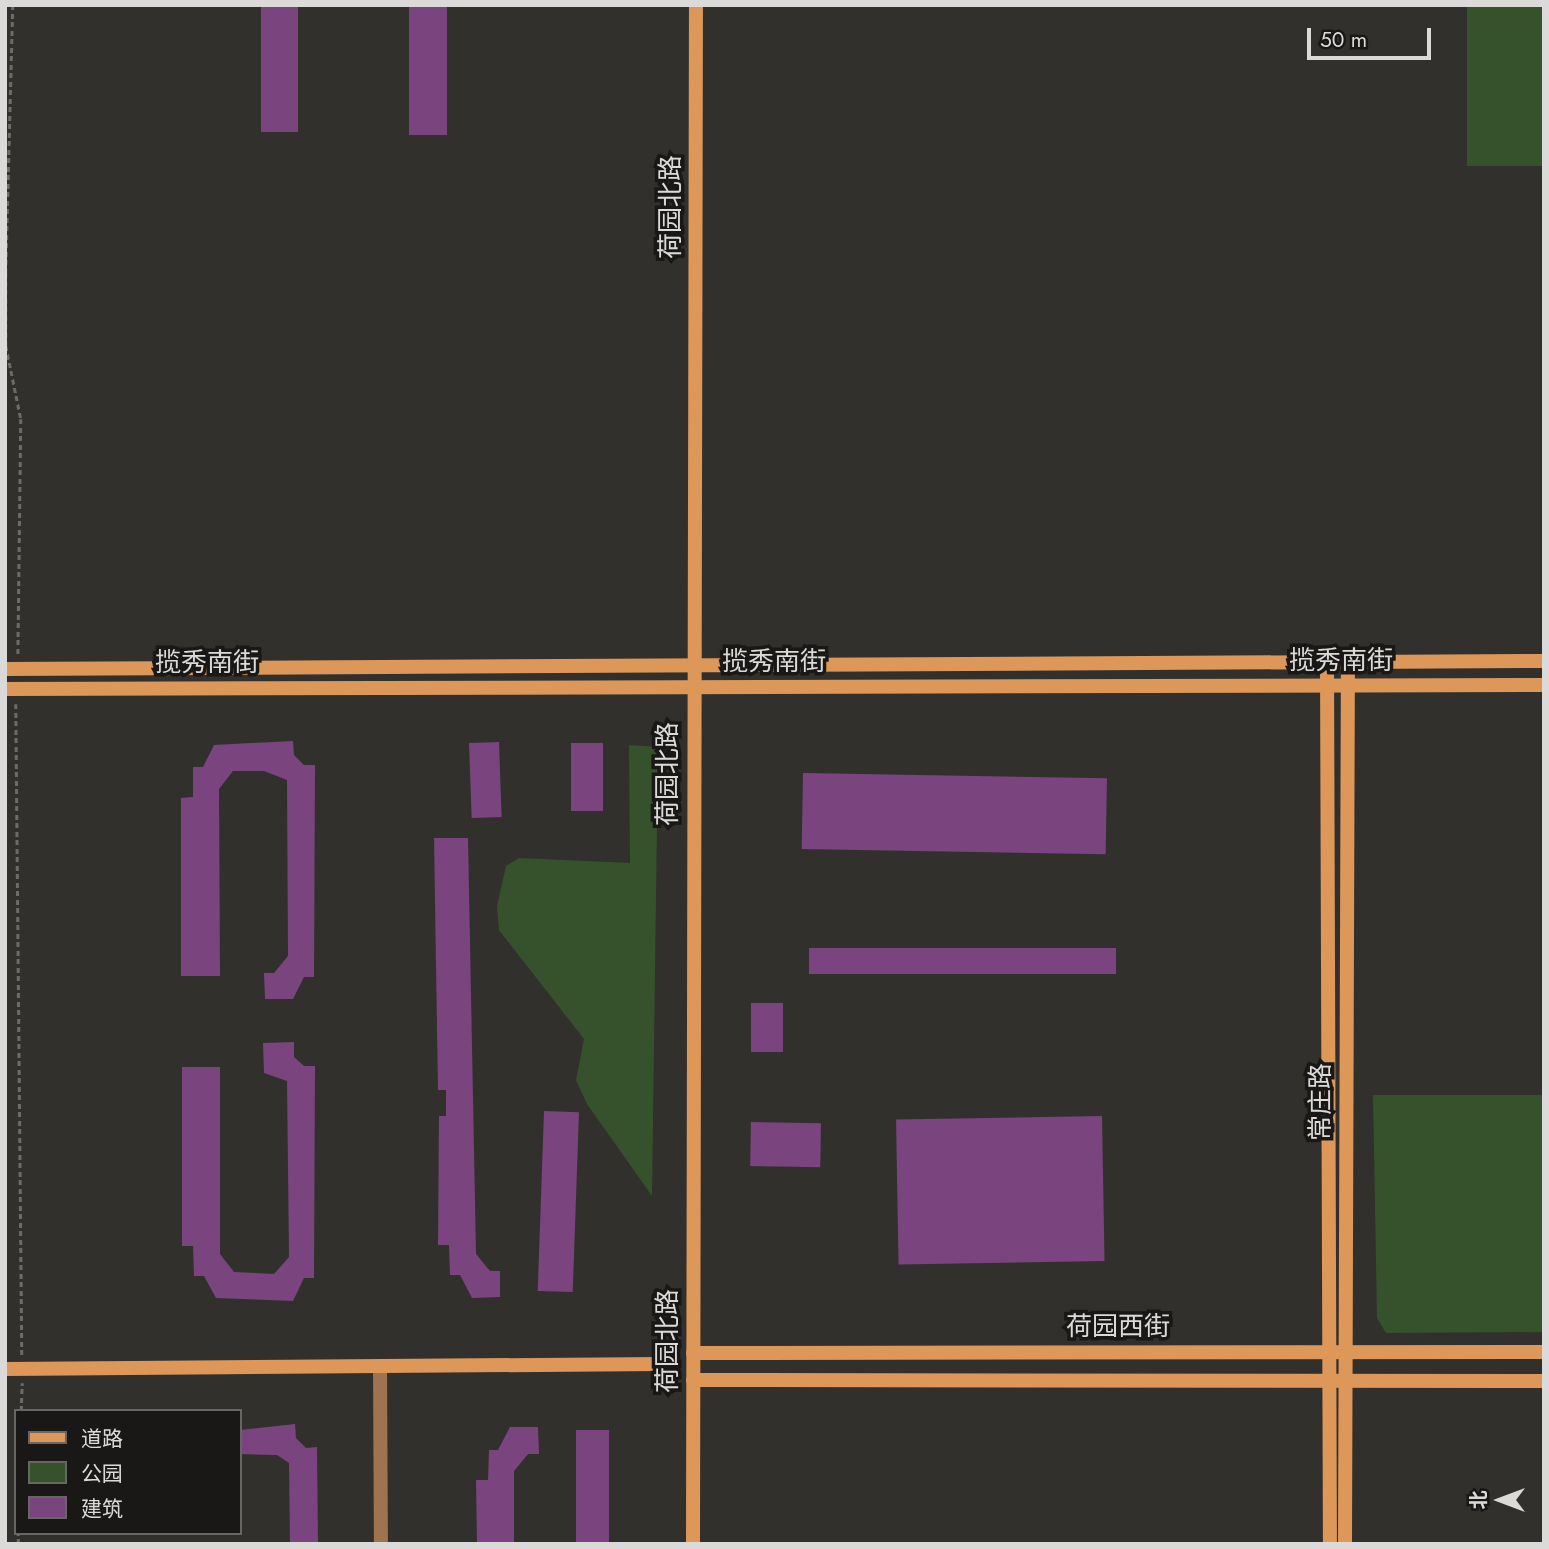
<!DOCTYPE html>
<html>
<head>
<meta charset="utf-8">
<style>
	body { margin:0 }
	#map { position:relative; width:1549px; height:1549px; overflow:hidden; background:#32302d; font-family:Jost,"Noto Sans SC",sans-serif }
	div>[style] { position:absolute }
	.green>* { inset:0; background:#36522c; transform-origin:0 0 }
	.building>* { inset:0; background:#7a447e; transform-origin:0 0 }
	.path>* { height:2.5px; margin-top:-1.25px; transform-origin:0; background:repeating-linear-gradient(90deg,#6d6b68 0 5px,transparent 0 8.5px) }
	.street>* { height:14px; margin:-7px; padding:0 7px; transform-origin:7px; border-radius:7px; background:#9e734d }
	.secondary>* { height:14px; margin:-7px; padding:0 7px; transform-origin:7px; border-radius:7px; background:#dd9759 }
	span { translate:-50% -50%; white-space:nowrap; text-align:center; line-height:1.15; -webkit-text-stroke:7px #191817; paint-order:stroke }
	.street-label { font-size:26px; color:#dcdad8 }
	.frame { position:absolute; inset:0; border:7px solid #dcdad8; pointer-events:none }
	.legend { position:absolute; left:14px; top:1409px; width:228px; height:126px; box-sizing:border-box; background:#191817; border:2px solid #676664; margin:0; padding:9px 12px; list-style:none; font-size:21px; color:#dcdad8 }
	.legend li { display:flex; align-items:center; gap:14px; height:35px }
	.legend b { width:35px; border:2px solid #676664 }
	.north { position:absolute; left:1465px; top:1465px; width:70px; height:70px; -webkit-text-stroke:5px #191817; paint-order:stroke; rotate:270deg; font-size:19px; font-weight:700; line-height:28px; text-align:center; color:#dcdad8 }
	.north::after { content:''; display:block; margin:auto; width:24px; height:32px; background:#dcdad8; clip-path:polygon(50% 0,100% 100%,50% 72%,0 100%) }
	.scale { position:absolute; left:1307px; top:28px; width:124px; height:32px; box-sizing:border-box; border:4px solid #dcdad8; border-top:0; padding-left:9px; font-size:21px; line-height:24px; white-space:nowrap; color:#dcdad8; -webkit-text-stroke:5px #191817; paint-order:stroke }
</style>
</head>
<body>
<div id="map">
	<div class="green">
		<i style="left:1467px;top:5px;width:77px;height:161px"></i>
		<i style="clip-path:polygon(629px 745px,658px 747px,652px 1196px,587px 1104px,576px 1080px,584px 1039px,499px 930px,497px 906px,506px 866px,519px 858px,630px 863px)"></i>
		<i style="clip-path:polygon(1373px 1095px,1544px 1095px,1544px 1332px,1386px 1333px,1377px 1318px)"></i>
	</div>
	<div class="building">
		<i style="left:261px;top:5px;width:37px;height:127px"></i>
		<i style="left:409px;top:5px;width:38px;height:130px"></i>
		<i style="clip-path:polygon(293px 741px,294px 755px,304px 765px,315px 765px,314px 977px,304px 977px,293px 999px,265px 999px,264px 973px,274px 973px,288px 956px,287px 780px,264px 771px,233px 771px,219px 789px,220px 976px,181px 976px,181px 798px,193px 797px,193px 767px,203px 767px,214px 745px)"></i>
		<i style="left:499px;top:742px;width:75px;height:30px;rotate:88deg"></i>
		<i style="left:571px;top:743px;width:32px;height:68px"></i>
		<i style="left:803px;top:773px;width:304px;height:76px;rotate:1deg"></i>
		<i style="clip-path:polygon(434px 838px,468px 838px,476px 1254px,490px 1271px,500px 1271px,500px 1297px,472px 1298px,460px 1275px,450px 1275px,449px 1245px,438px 1245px,439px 1116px,446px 1116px,446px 1090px,438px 1090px)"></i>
		<i style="left:1116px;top:948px;width:26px;height:307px;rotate:90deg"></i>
		<i style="left:751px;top:1003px;width:32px;height:49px"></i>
		<i style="clip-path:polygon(294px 1042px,294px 1057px,304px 1066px,315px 1066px,314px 1278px,304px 1278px,293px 1301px,216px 1298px,204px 1276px,194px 1276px,193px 1246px,182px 1246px,182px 1067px,220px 1067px,220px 1254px,234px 1272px,274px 1274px,289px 1257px,287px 1081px,264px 1073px,263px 1043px)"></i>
		<i style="left:544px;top:1111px;width:35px;height:180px;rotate:2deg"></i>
		<i style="left:1102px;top:1116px;width:145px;height:206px;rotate:89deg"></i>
		<i style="left:751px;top:1122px;width:70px;height:44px;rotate:1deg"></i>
		<i style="clip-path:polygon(295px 1424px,296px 1438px,306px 1448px,317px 1447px,318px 1544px,290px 1544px,289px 1463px,277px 1455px,240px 1454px,240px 1430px)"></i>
		<i style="clip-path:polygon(510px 1427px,538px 1427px,539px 1454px,528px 1454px,514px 1471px,514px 1544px,477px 1544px,476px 1480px,488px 1480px,489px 1450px,498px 1450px)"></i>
		<i style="left:576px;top:1430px;width:33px;height:114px"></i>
	</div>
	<div class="path">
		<i style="left:13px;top:5px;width:268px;rotate:91.5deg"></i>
		<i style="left:6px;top:273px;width:73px;rotate:90deg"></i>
		<i style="left:6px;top:346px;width:75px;rotate:78.4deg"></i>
		<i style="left:21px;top:419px;width:236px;rotate:90.7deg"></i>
		<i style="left:16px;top:704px;width:651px;rotate:89.47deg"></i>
		<i style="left:21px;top:1411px;width:28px;rotate:-88deg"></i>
		<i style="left:18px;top:1544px;width:11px;rotate:-90deg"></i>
	</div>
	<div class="street">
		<i style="left:380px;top:1367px;width:177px;rotate:89.7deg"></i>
	</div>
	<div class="secondary">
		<i style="left:1327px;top:661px;width:883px;rotate:89.81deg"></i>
		<i style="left:5px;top:669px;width:1539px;rotate:-0.3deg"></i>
		<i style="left:5px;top:689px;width:1539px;rotate:-0.15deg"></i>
		<i style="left:693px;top:1353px;width:851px;rotate:-0.07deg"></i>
		<i style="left:5px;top:1369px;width:656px;rotate:-0.44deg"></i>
		<i style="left:693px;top:1380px;width:851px;rotate:0.07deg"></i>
		<i style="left:693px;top:1544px;width:1539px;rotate:-89.89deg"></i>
		<i style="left:1345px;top:1544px;width:883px;rotate:-89.81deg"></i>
	</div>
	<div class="street-label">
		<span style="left:671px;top:207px;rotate:-90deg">荷园北路</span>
		<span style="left:1341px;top:661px">揽秀南街</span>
		<span style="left:774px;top:662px">揽秀南街</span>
		<span style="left:207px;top:663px">揽秀南街</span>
		<span style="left:668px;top:774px;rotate:-90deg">荷园北路</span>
		<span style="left:1321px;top:1102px;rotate:-90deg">常庄路</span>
		<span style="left:1118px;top:1327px">荷园西街</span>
		<span style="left:668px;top:1341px;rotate:-90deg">荷园北路</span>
	</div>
	<div class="frame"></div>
	<ul class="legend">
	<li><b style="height:9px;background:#dd9759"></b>道路</li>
	<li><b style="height:19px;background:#36522c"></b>公园</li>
	<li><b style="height:19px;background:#7a447e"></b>建筑</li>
	</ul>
	<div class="north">北</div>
	<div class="scale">50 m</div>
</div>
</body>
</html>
